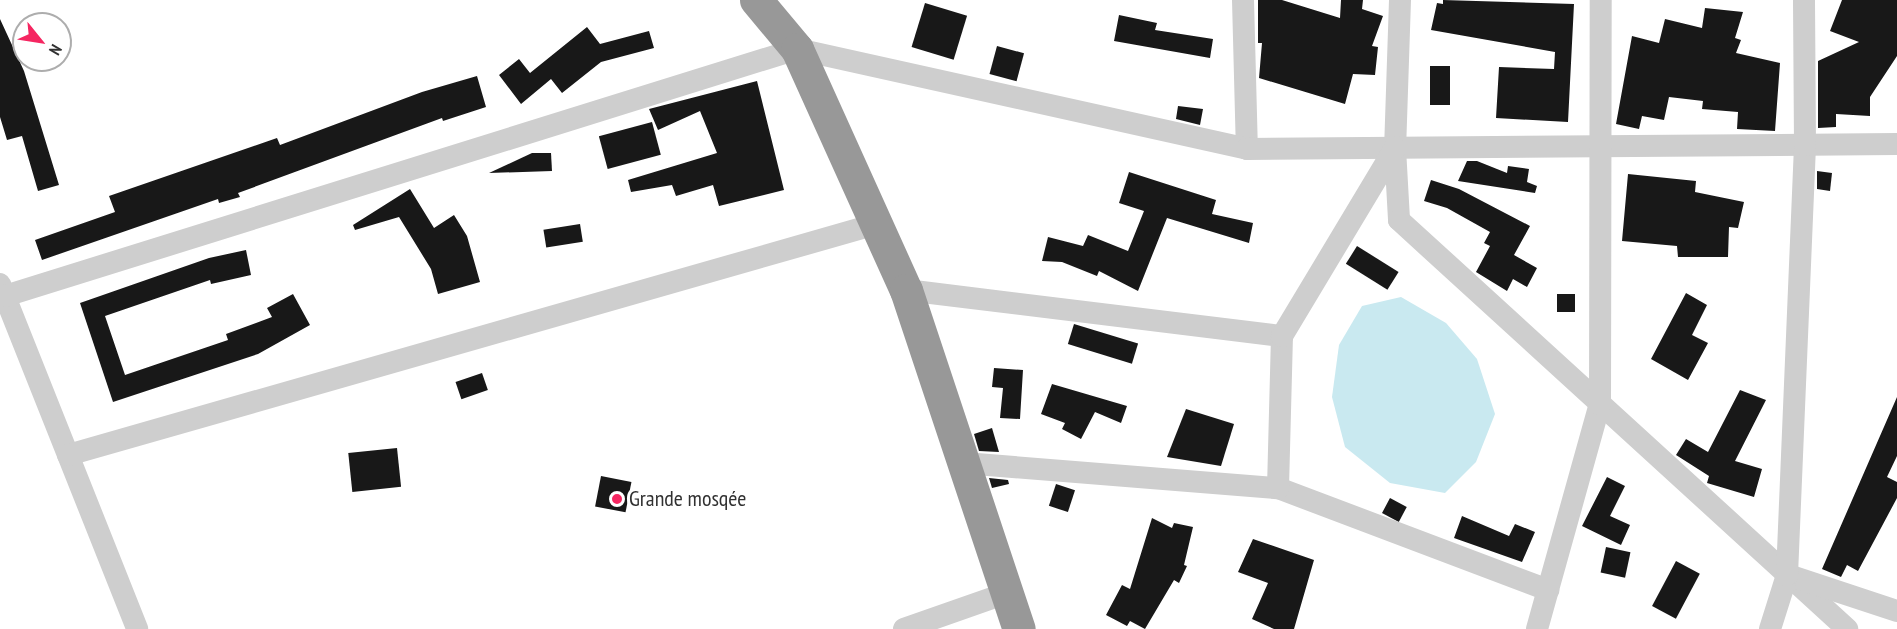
<!DOCTYPE html>
<html>
<head>
<meta charset="utf-8">
<style>
	body { margin:0 }
	#map { position:relative; width:1897px; height:629px; overflow:hidden; background:#fff; font-family:"PT Sans Narrow",sans-serif }
	div>[style] { position:absolute }
	.water>* { inset:0; background:#c9e9f0 }
	.building>* { inset:0; background:#181818; transform-origin:0 0 }
	.street>* { height:22px; margin:-11px; padding:0 11px; transform-origin:11px; border-radius:11px; background:#cecece }
	.highway>* { height:33px; margin:-16.5px; padding:0 16.5px; transform-origin:16.5px; border-radius:16.5px; background:#989898 }
	.dots>* { width:16px; height:16px; translate:-50% -50%; box-sizing:border-box; border:3px solid #fff; border-radius:50% }
	span { translate:-50% -50%; white-space:nowrap; text-align:center; line-height:1.15; -webkit-text-stroke:6px #fff; paint-order:stroke }
	.poi-label { font-size:22px; color:#313131 }
	.left { translate:0 -50%; text-align:left }
	.north { position:absolute; left:12px; top:12px; width:60px; height:60px; box-sizing:border-box; background:#fff; border:2px solid #adadad; border-radius:50%; rotate:120deg; font-size:16px; font-weight:700; line-height:24px; text-align:center; color:#313131 }
	.north::after { content:''; display:block; margin:auto; width:21px; height:27px; background:#f52661; clip-path:polygon(50% 0,100% 100%,50% 72%,0 100%) }
</style>
</head>
<body>
<div id="map">
	<div class="water">
		<i style="clip-path:polygon(1401px 297px,1446px 323px,1477px 359px,1495px 414px,1476px 462px,1445px 493px,1390px 483px,1345px 447px,1332px 397px,1339px 345px,1362px 306px)"></i>
	</div>
	<div class="building">
		<i style="clip-path:polygon(1258px 0,1282px 0,1340px 18px,1341px 0,1363px 0,1362px 9px,1383px 16px,1372px 46px,1378px 47px,1375px 75px,1353px 74px,1345px 104px,1259px 78px,1262px 43px,1258px 43px)"></i>
		<i style="clip-path:polygon(1443px 0,1574px 4px,1568px 122px,1496px 118px,1499px 67px,1554px 69px,1555px 52px,1431px 30px,1437px 3px,1443px 4px)"></i>
		<i style="clip-path:polygon(1842px 0,1897px 0,1897px 56px,1870px 97px,1870px 116px,1836px 114px,1836px 127px,1818px 128px,1818px 61px,1859px 42px,1830px 31px)"></i>
		<i style="left:925px;top:3px;width:44px;height:46px;rotate:17deg"></i>
		<i style="clip-path:polygon(1705px 8px,1743px 12px,1735px 38px,1741px 40px,1736px 53px,1780px 63px,1775px 131px,1737px 129px,1738px 112px,1702px 109px,1703px 101px,1669px 97px,1664px 120px,1642px 116px,1639px 129px,1616px 124px,1632px 36px,1659px 43px,1665px 19px,1702px 28px)"></i>
		<i style="clip-path:polygon(1119px 15px,1157px 23px,1155px 30px,1213px 39px,1210px 58px,1114px 41px)"></i>
		<i style="clip-path:polygon(0 19px,24px 71px,59px 185px,38px 191px,22px 136px,7px 140px,0 117px)"></i>
		<i style="clip-path:polygon(587px 27px,600px 44px,649px 31px,654px 48px,601px 62px,562px 93px,551px 79px,521px 104px,499px 75px,519px 59px,530px 73px)"></i>
		<i style="left:997px;top:46px;width:28px;height:29px;rotate:15deg"></i>
		<i style="left:1430px;top:66px;width:20px;height:39px"></i>
		<i style="clip-path:polygon(477px 76px,486px 107px,443px 121px,442px 118px,238px 193px,240px 197px,219px 203px,218px 199px,42px 260px,35px 240px,115px 212px,109px 196px,277px 138px,280px 145px,422px 92px)"></i>
		<i style="clip-path:polygon(757px 81px,784px 190px,719px 206px,713px 185px,676px 196px,672px 185px,631px 192px,628px 180px,717px 153px,700px 111px,658px 130px,649px 109px)"></i>
		<i style="clip-path:polygon(1178px 106px,1203px 109px,1200px 125px,1176px 119px)"></i>
		<i style="left:652px;top:122px;width:34px;height:55px;rotate:75deg"></i>
		<i style="clip-path:polygon(532px 153px,551px 153px,552px 171px,489px 173px)"></i>
		<i style="clip-path:polygon(1467px 161px,1477px 161px,1507px 173px,1508px 166px,1529px 169px,1527px 182px,1537px 186px,1535px 193px,1458px 181px)"></i>
		<i style="clip-path:polygon(1817px 171px,1832px 173px,1830px 191px,1817px 189px)"></i>
		<i style="clip-path:polygon(1129px 172px,1216px 200px,1212px 214px,1253px 223px,1249px 243px,1167px 218px,1138px 291px,1099px 271px,1097px 276px,1062px 262px,1042px 261px,1048px 237px,1083px 246px,1088px 235px,1128px 251px,1144px 211px,1119px 203px)"></i>
		<i style="clip-path:polygon(1628px 174px,1696px 181px,1695px 192px,1744px 202px,1738px 228px,1729px 227px,1728px 257px,1678px 257px,1677px 246px,1622px 241px)"></i>
		<i style="clip-path:polygon(1431px 180px,1459px 189px,1530px 226px,1514px 255px,1537px 268px,1527px 287px,1513px 279px,1507px 291px,1476px 272px,1490px 246px,1484px 243px,1490px 232px,1447px 208px,1424px 201px)"></i>
		<i style="clip-path:polygon(410px 189px,434px 228px,454px 215px,467px 236px,480px 282px,438px 294px,431px 269px,399px 217px,355px 230px,353px 225px)"></i>
		<i style="left:580px;top:224px;width:18px;height:37px;rotate:81deg"></i>
		<i style="left:1357px;top:246px;width:49px;height:21px;rotate:32deg"></i>
		<i style="clip-path:polygon(246px 250px,251px 275px,211px 284px,210px 280px,105px 316px,125px 375px,228px 340px,226px 334px,272px 317px,267px 308px,293px 294px,310px 325px,258px 354px,113px 402px,80px 303px,209px 258px)"></i>
		<i style="clip-path:polygon(1686px 293px,1707px 305px,1692px 335px,1708px 343px,1688px 380px,1651px 359px)"></i>
		<i style="left:1557px;top:294px;width:18px;height:18px"></i>
		<i style="left:1074px;top:324px;width:67px;height:21px;rotate:17deg"></i>
		<i style="clip-path:polygon(994px 368px,1023px 370px,1020px 419px,1000px 418px,1003px 388px,992px 387px)"></i>
		<i style="left:482px;top:373px;width:18px;height:28px;rotate:71deg"></i>
		<i style="clip-path:polygon(1052px 384px,1127px 406px,1121px 423px,1095px 412px,1081px 439px,1062px 429px,1065px 423px,1041px 414px)"></i>
		<i style="clip-path:polygon(1740px 390px,1766px 400px,1735px 461px,1762px 469px,1754px 497px,1707px 483px,1709px 476px,1676px 455px,1686px 439px,1708px 452px)"></i>
		<i style="clip-path:polygon(1897px 397px,1897px 456px,1887px 477px,1897px 482px,1897px 498px,1858px 571px,1847px 565px,1841px 577px,1822px 569px)"></i>
		<i style="clip-path:polygon(1186px 409px,1234px 424px,1221px 466px,1167px 457px)"></i>
		<i style="clip-path:polygon(992px 428px,999px 452px,979px 451px,974px 434px)"></i>
		<i style="left:397px;top:448px;width:39px;height:49px;rotate:84deg"></i>
		<i style="left:601px;top:476px;width:31px;height:31px;rotate:11deg"></i>
		<i style="clip-path:polygon(1607px 477px,1625px 486px,1610px 516px,1630px 525px,1621px 545px,1582px 526px)"></i>
		<i style="clip-path:polygon(989px 478px,1008px 480px,1009px 484px,992px 488px)"></i>
		<i style="left:1056px;top:484px;width:20px;height:23px;rotate:18deg"></i>
		<i style="left:1390px;top:498px;width:19px;height:17px;rotate:28deg"></i>
		<i style="clip-path:polygon(1462px 516px,1509px 536px,1515px 524px,1535px 532px,1522px 562px,1454px 538px)"></i>
		<i style="clip-path:polygon(1152px 518px,1172px 528px,1174px 523px,1193px 527px,1184px 565px,1187px 566px,1179px 583px,1174px 580px,1145px 629px,1130px 621px,1127px 626px,1106px 615px,1122px 585px,1130px 589px)"></i>
		<i style="clip-path:polygon(1253px 539px,1314px 560px,1294px 629px,1274px 629px,1252px 619px,1268px 583px,1238px 572px)"></i>
		<i style="left:1606px;top:547px;width:25px;height:26px;rotate:12deg"></i>
		<i style="left:1676px;top:561px;width:27px;height:51px;rotate:28deg"></i>
	</div>
	<div class="street">
		<i style="left:1243px;top:0;width:149px;rotate:88.5deg"></i>
		<i style="left:1400px;top:0;width:148px;rotate:91.9deg"></i>
		<i style="left:1395px;top:148px;width:72px;rotate:86.8deg"></i>
		<i style="left:1399px;top:220px;width:607px;rotate:42.39deg"></i>
		<i style="left:0;top:284px;width:371px;rotate:68.3deg"></i>
		<i style="left:906px;top:290px;width:379px;rotate:7deg"></i>
		<i style="left:5px;top:296px;width:830px;rotate:-17.32deg"></i>
		<i style="left:797px;top:49px;width:461px;rotate:12.5deg"></i>
		<i style="left:1247px;top:149px;width:650px;rotate:-0.44deg"></i>
		<i style="left:68px;top:455px;width:840px;rotate:-15.95deg"></i>
		<i style="left:964px;top:463px;width:315px;rotate:4.6deg"></i>
		<i style="left:1278px;top:488px;width:289px;rotate:20.7deg"></i>
		<i style="left:1278px;top:488px;width:152px;rotate:-88.5deg"></i>
		<i style="left:1282px;top:336px;width:219px;rotate:-59deg"></i>
		<i style="left:1794px;top:577px;width:108px;rotate:18.3deg"></i>
		<i style="left:904px;top:629px;width:109px;rotate:-19.3deg"></i>
		<i style="left:1537px;top:629px;width:234px;rotate:-74.4deg"></i>
		<i style="left:1600px;top:404px;width:404px;rotate:-89.9deg"></i>
		<i style="left:1770px;top:629px;width:57px;rotate:-72.5deg"></i>
		<i style="left:1787px;top:575px;width:430px;rotate:-87.6deg"></i>
		<i style="left:1805px;top:145px;width:145px;rotate:-90.4deg"></i>
	</div>
	<div class="highway">
		<i style="left:756px;top:0;width:64px;rotate:50.1deg"></i>
		<i style="left:797px;top:49px;width:265px;rotate:65.7deg"></i>
		<i style="left:906px;top:290px;width:357px;rotate:71.6deg"></i>
	</div>
	<div class="dots">
		<i style="left:617px;top:499px;background:#f52661"></i>
	</div>
	<div class="poi-label">
		<span class="left" style="left:629px;top:499px">Grande mosqée</span>
	</div>
	<div class="north">N</div>
</div>
</body>
</html>
